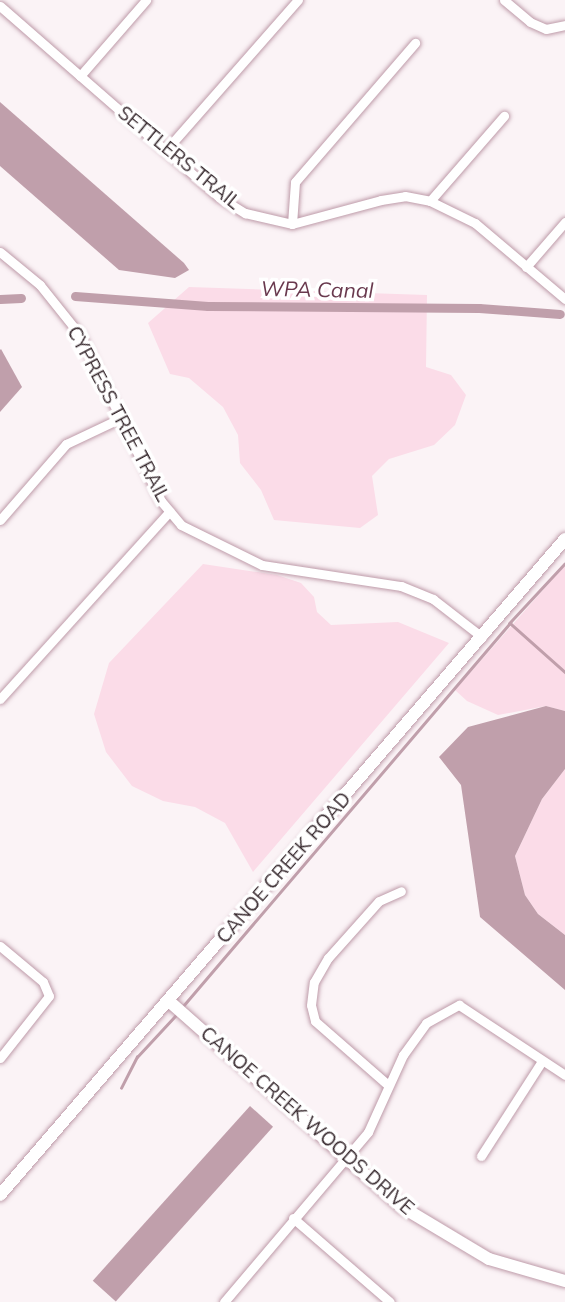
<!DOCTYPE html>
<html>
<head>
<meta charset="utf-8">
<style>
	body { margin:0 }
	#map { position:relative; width:565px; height:1302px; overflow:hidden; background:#fbf3f6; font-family:Mulish,sans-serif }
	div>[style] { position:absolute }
	.green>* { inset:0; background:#fbdce8 }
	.water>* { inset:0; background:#c09fab; transform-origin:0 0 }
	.stream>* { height:2.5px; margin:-1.25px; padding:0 1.25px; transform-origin:1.25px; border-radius:1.25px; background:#c09fab }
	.canal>* { height:9px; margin:-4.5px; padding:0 4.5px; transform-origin:4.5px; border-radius:4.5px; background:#c09fab }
	.roads { filter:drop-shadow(0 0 2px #be9ba9) drop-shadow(0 0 2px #be9ba9) }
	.street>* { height:9px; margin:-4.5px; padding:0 4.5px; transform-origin:4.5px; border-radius:4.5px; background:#fff }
	.secondary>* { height:12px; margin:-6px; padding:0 6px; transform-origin:6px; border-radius:6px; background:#fff }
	span { translate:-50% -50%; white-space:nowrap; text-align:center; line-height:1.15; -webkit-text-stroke:7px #fff; paint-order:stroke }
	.street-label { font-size:19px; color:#35272c }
	.water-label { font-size:21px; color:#69394e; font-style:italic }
</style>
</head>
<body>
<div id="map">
	<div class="green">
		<i style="clip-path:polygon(189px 287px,427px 295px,426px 367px,451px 375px,466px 395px,455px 425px,434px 445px,389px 459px,372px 476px,378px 515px,360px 528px,274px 520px,261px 490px,240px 463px,238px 435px,223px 407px,189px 378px,170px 374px,148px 323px)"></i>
		<i style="clip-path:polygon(203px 564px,277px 575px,301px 583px,314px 597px,317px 612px,331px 625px,398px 622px,449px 643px,253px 872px,225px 823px,195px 807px,163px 801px,132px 786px,106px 752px,94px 714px,109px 663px)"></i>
		<i style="clip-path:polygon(565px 565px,565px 711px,546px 706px,498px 715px,467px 701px,455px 690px)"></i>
		<i style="clip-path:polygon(565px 769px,565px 935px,538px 914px,525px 895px,515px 856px,542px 799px)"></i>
	</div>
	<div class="water">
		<i style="clip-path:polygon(0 102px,184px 263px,189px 270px,175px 278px,119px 270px,0 166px)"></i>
		<i style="clip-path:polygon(1px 349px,22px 387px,0 412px,0 350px)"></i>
		<i style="clip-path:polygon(546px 706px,565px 711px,565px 769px,542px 799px,515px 856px,525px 895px,538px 914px,565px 935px,565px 990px,480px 917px,461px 785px,439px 757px,468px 727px)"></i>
		<i style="left:250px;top:1106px;width:31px;height:235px;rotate:42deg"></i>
	</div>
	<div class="stream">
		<i style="left:565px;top:564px;width:81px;rotate:133deg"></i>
		<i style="left:510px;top:623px;width:74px;rotate:41.7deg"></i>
		<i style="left:183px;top:1006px;width:504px;rotate:-49.51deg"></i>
		<i style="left:121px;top:1088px;width:35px;rotate:-63deg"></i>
		<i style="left:137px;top:1057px;width:59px;rotate:-47.1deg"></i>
	</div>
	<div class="canal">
		<i style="left:75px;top:296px;width:133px;rotate:4.3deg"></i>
		<i style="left:208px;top:306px;width:271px;rotate:0.4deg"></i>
		<i style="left:479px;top:308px;width:81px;rotate:4.2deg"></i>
		<i style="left:0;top:299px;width:21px;rotate:-3deg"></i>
	</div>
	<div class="roads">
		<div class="street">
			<i style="left:504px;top:0;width:34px;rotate:40deg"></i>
			<i style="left:530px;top:22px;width:17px;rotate:24deg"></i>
			<i style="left:546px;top:29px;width:19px;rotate:-12deg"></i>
			<i style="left:0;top:6px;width:291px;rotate:41.1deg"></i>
			<i style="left:219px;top:197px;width:31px;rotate:32deg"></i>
			<i style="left:245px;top:213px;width:48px;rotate:13.2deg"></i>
			<i style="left:292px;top:224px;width:92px;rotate:-15.1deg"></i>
			<i style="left:381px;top:200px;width:24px;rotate:-9deg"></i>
			<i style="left:405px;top:196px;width:25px;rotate:11deg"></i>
			<i style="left:430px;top:201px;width:50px;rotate:26.1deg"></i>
			<i style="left:475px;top:223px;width:118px;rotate:40.2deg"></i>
			<i style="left:80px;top:76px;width:101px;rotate:-49deg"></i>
			<i style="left:166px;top:150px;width:200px;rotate:-48.7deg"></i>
			<i style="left:430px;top:201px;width:113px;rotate:-49deg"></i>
			<i style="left:292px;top:224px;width:42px;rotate:-85.9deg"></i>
			<i style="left:295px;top:182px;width:184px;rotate:-49.2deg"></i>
			<i style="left:0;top:252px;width:52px;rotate:39.5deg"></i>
			<i style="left:40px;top:285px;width:64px;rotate:51.3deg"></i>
			<i style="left:80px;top:335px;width:185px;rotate:64deg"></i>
			<i style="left:161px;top:501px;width:31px;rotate:50deg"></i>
			<i style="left:181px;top:525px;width:90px;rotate:26.3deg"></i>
			<i style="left:262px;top:565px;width:141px;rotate:8.6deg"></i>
			<i style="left:401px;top:586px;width:35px;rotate:22deg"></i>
			<i style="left:433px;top:599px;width:62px;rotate:37.8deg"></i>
			<i style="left:526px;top:267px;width:60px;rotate:-49.1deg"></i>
			<i style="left:0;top:520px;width:101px;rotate:-49deg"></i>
			<i style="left:66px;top:444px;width:59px;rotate:-25.3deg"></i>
			<i style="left:0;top:699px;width:253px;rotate:-47.9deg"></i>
			<i style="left:0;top:946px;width:56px;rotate:39.9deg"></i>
			<i style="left:43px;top:982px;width:15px;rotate:67deg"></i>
			<i style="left:49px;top:996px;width:79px;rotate:128.3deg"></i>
			<i style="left:388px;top:1085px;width:97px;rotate:-138.8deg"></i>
			<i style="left:315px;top:1021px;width:16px;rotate:-104deg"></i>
			<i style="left:311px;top:1005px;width:23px;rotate:-83deg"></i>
			<i style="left:314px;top:982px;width:28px;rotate:-60deg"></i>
			<i style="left:328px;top:958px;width:76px;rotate:-48.2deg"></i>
			<i style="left:379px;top:901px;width:24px;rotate:-24deg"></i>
			<i style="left:481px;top:1156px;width:113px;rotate:-57.3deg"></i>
			<i style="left:293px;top:1218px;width:128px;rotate:40.9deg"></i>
			<i style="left:224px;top:1302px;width:223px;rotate:-49.7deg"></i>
			<i style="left:368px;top:1132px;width:85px;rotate:-65.6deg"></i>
			<i style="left:403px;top:1055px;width:39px;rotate:-54deg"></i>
			<i style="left:426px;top:1023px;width:38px;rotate:-29deg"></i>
			<i style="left:459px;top:1005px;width:127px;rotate:33.4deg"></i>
		</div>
		<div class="secondary">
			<i style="left:170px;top:1002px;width:310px;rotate:41.5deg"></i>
			<i style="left:402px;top:1207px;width:101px;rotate:30.9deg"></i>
			<i style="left:489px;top:1259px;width:79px;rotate:16.1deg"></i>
			<i style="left:0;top:1195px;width:866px;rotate:-49.26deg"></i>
		</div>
	</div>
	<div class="street-label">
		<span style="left:179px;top:158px;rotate:39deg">SETTLERS TRAIL</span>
		<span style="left:118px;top:414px;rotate:62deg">CYPRESS TREE TRAIL</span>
		<span style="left:284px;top:868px;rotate:-49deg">CANOE CREEK ROAD</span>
		<span style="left:307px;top:1121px;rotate:41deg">CANOE CREEK WOODS DRIVE</span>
	</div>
	<div class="water-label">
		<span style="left:317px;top:289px;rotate:1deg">WPA Canal</span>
	</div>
</div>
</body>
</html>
